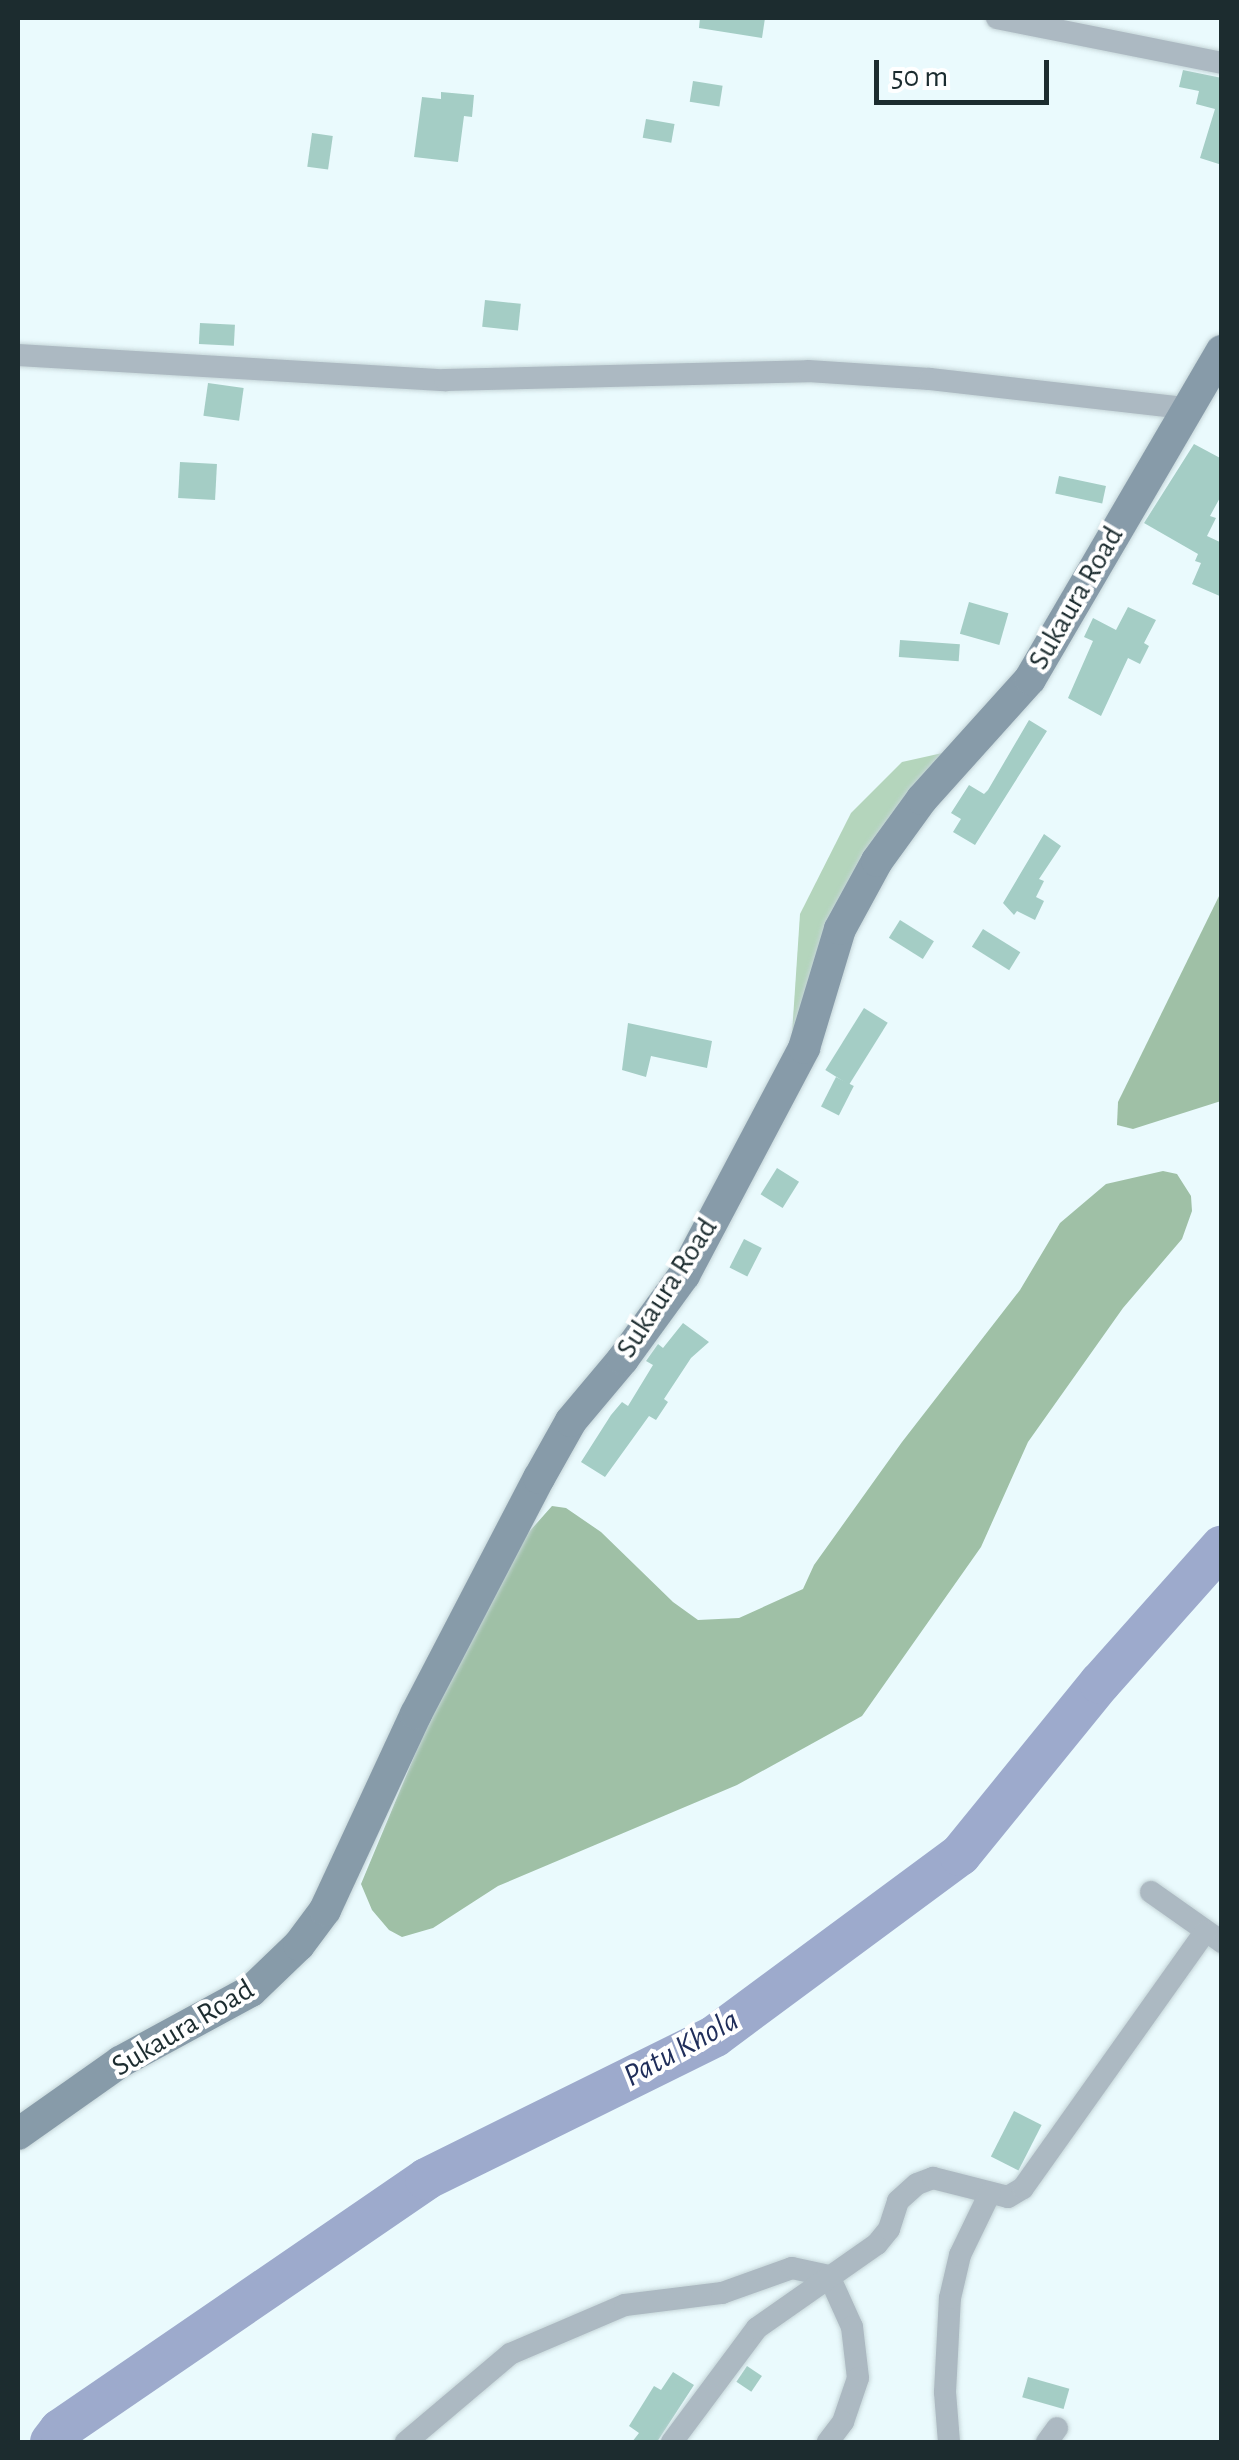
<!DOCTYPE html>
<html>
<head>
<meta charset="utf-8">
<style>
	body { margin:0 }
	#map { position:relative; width:1239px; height:2460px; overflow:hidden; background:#eafafd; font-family:"Alegreya Sans",sans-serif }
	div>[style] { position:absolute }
	.green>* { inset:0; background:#b4d5bc }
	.forest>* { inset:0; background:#9fc0a6 }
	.river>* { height:42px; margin:-21px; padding:0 21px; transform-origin:21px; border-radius:21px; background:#9daacc }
	.building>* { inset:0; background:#a4cdc5; transform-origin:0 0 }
	.roads { filter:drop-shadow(0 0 2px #c5d5d8) drop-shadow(0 0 2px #c5d5d8) }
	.street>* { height:22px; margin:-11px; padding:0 11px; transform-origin:11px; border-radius:11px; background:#acb9c2 }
	.secondary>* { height:32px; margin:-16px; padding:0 16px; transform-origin:16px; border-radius:16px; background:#879ba9 }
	span { translate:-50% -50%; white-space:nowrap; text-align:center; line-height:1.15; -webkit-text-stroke:8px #fff; paint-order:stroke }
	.street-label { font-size:30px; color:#1c2c2f }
	.water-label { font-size:32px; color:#202e5a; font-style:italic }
	.frame { position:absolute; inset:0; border:20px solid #1c2c2f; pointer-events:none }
	.scale { position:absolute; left:874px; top:60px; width:175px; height:45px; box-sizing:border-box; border:5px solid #1c2c2f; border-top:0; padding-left:12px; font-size:30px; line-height:35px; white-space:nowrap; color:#1c2c2f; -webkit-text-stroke:8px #fff; paint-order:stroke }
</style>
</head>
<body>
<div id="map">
	<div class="green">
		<i style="clip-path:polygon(947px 752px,792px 1034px,800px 914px,851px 813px,902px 762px)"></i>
	</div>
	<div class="forest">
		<i style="clip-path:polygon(1221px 892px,1221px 1101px,1133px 1129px,1117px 1125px,1118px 1102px)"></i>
		<i style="clip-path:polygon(1163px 1171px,1177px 1174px,1191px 1196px,1192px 1211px,1182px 1239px,1123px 1308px,1028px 1442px,981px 1547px,862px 1716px,737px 1785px,498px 1886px,433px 1928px,402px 1937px,389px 1930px,372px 1910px,361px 1884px,431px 1716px,520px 1542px,552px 1506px,566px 1508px,601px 1532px,673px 1602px,698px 1620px,739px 1618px,803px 1589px,814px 1565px,902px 1442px,1020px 1290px,1060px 1223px,1106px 1184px)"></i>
	</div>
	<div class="river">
		<i style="left:51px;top:2442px;width:15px;rotate:-53deg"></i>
		<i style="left:60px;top:2430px;width:444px;rotate:-34.4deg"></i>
		<i style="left:426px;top:2179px;width:322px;rotate:-26.3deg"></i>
		<i style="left:715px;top:2036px;width:305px;rotate:-36.5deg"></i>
		<i style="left:960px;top:1855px;width:222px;rotate:-50.9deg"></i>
		<i style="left:1100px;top:1683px;width:183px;rotate:-48.3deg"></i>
	</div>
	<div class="building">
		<i style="clip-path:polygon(700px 18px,765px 18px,762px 38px,699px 28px)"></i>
		<i style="clip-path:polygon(1183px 70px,1222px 78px,1222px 165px,1200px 158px,1215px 109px,1196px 104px,1199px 91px,1179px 87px)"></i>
		<i style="left:693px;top:81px;width:30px;height:21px;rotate:9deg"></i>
		<i style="clip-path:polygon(441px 92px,474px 95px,472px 117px,464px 116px,458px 162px,414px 157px,422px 97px,441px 99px)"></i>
		<i style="left:646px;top:119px;width:29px;height:19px;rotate:10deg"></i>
		<i style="left:312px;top:133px;width:21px;height:34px;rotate:8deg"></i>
		<i style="left:485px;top:300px;width:36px;height:27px;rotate:6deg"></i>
		<i style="left:200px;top:323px;width:35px;height:21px;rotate:3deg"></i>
		<i style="left:208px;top:383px;width:36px;height:33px;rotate:8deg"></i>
		<i style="clip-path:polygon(1194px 444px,1222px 459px,1222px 494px,1210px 516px,1216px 518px,1207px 536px,1222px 543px,1222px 597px,1192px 584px,1201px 563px,1195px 561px,1198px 554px,1144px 523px)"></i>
		<i style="left:180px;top:462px;width:37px;height:36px;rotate:3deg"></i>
		<i style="left:1059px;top:476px;width:48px;height:18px;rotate:12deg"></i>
		<i style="left:969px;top:602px;width:41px;height:33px;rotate:16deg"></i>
		<i style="clip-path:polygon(1128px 607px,1156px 620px,1144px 643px,1149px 646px,1140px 664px,1128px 658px,1101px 716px,1068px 698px,1093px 641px,1084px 637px,1093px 618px,1116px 630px)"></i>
		<i style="left:900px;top:640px;width:60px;height:17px;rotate:4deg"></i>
		<i style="clip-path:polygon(1029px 720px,1047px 731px,975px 845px,953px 832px,961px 819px,951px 813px,969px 785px,984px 794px,988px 790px)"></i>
		<i style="clip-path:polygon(1044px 834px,1061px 846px,1039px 879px,1044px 881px,1036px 897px,1044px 901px,1035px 920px,1017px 911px,1014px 915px,1003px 903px)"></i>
		<i style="left:900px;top:920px;width:40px;height:21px;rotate:32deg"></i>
		<i style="left:983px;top:929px;width:44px;height:21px;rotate:32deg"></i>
		<i style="left:864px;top:1008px;width:28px;height:73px;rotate:32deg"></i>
		<i style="clip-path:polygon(628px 1023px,712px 1041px,707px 1068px,651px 1056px,646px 1077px,622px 1070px)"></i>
		<i style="left:836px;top:1077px;width:20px;height:33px;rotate:27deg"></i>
		<i style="left:777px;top:1168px;width:26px;height:31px;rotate:32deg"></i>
		<i style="left:744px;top:1239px;width:20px;height:32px;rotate:27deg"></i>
		<i style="clip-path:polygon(683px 1323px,709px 1342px,691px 1358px,664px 1399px,668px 1402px,656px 1420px,649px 1416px,605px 1477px,581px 1462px,611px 1415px,622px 1402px,628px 1406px,653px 1365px,646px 1361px,658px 1344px,663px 1348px)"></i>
		<i style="left:1014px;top:2111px;width:31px;height:51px;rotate:27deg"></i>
		<i style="left:747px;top:2366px;width:18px;height:19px;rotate:34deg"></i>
		<i style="clip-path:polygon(673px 2372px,694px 2385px,657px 2442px,632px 2442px,639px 2433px,629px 2426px,654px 2386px,661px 2390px)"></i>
		<i style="left:1028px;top:2377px;width:43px;height:21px;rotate:16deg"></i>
	</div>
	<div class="roads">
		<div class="street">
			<i style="left:997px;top:18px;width:229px;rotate:11.3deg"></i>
			<i style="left:18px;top:355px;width:428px;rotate:3.4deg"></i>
			<i style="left:445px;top:380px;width:363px;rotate:-1.4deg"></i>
			<i style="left:808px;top:371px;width:122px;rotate:3.8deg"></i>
			<i style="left:930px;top:379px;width:258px;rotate:6.5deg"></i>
			<i style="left:1151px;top:1892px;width:87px;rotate:35.2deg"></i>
			<i style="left:406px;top:2442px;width:136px;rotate:-40.2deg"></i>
			<i style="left:510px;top:2354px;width:125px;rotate:-23.1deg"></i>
			<i style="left:625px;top:2305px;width:98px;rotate:-7.1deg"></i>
			<i style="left:722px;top:2293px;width:74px;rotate:-19.7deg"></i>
			<i style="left:792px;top:2268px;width:38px;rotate:12deg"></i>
			<i style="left:829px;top:2276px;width:56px;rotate:65.7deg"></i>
			<i style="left:852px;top:2327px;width:51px;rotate:83.3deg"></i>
			<i style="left:858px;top:2378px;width:46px;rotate:108.8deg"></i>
			<i style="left:843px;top:2422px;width:25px;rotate:127deg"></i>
			<i style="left:672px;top:2442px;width:142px;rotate:-53.3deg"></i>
			<i style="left:757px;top:2328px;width:146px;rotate:-35deg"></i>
			<i style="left:877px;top:2244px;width:19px;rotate:-51deg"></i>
			<i style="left:889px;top:2229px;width:29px;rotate:-72deg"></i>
			<i style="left:898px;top:2201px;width:25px;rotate:-42deg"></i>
			<i style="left:917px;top:2184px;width:17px;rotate:-21deg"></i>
			<i style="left:933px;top:2178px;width:77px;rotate:14.2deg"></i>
			<i style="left:1008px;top:2197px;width:17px;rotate:-31deg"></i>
			<i style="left:1023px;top:2188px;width:314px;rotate:-54.6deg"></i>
			<i style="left:949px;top:2442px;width:50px;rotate:-94.6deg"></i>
			<i style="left:945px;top:2392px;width:94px;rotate:-87deg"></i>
			<i style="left:950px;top:2298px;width:44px;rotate:-76.9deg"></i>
			<i style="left:960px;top:2255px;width:69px;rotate:-64.2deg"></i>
			<i style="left:1047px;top:2442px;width:17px;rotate:-54deg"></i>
		</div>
		<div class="secondary">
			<i style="left:18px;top:2134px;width:125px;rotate:-35.2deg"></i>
			<i style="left:120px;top:2062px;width:149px;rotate:-28.5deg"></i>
			<i style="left:251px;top:1991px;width:66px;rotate:-43.8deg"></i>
			<i style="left:299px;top:1945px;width:44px;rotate:-53.4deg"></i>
			<i style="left:325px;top:1910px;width:216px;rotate:-65.1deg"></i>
			<i style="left:416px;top:1714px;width:266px;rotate:-62.5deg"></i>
			<i style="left:539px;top:1478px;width:65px;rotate:-60.7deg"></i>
			<i style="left:571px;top:1421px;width:81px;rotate:-50deg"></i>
			<i style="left:623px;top:1359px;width:104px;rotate:-54deg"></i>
			<i style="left:684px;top:1275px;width:257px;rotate:-62.1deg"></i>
			<i style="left:804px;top:1048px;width:124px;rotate:-73.2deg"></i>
			<i style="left:840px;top:929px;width:77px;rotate:-61.4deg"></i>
			<i style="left:877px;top:861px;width:77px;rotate:-54deg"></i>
			<i style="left:922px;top:799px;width:161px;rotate:-48deg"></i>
			<i style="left:1030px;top:679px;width:380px;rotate:-59.7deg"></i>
		</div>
	</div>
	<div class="street-label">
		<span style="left:1076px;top:598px;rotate:-60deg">Sukaura Road</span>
		<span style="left:667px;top:1288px;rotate:-57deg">Sukaura Road</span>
		<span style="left:183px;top:2028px;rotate:-31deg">Sukaura Road</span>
	</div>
	<div class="water-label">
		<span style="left:681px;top:2048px;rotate:-29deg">Patu Khola</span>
	</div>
	<div class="frame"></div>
	<div class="scale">50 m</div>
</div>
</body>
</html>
